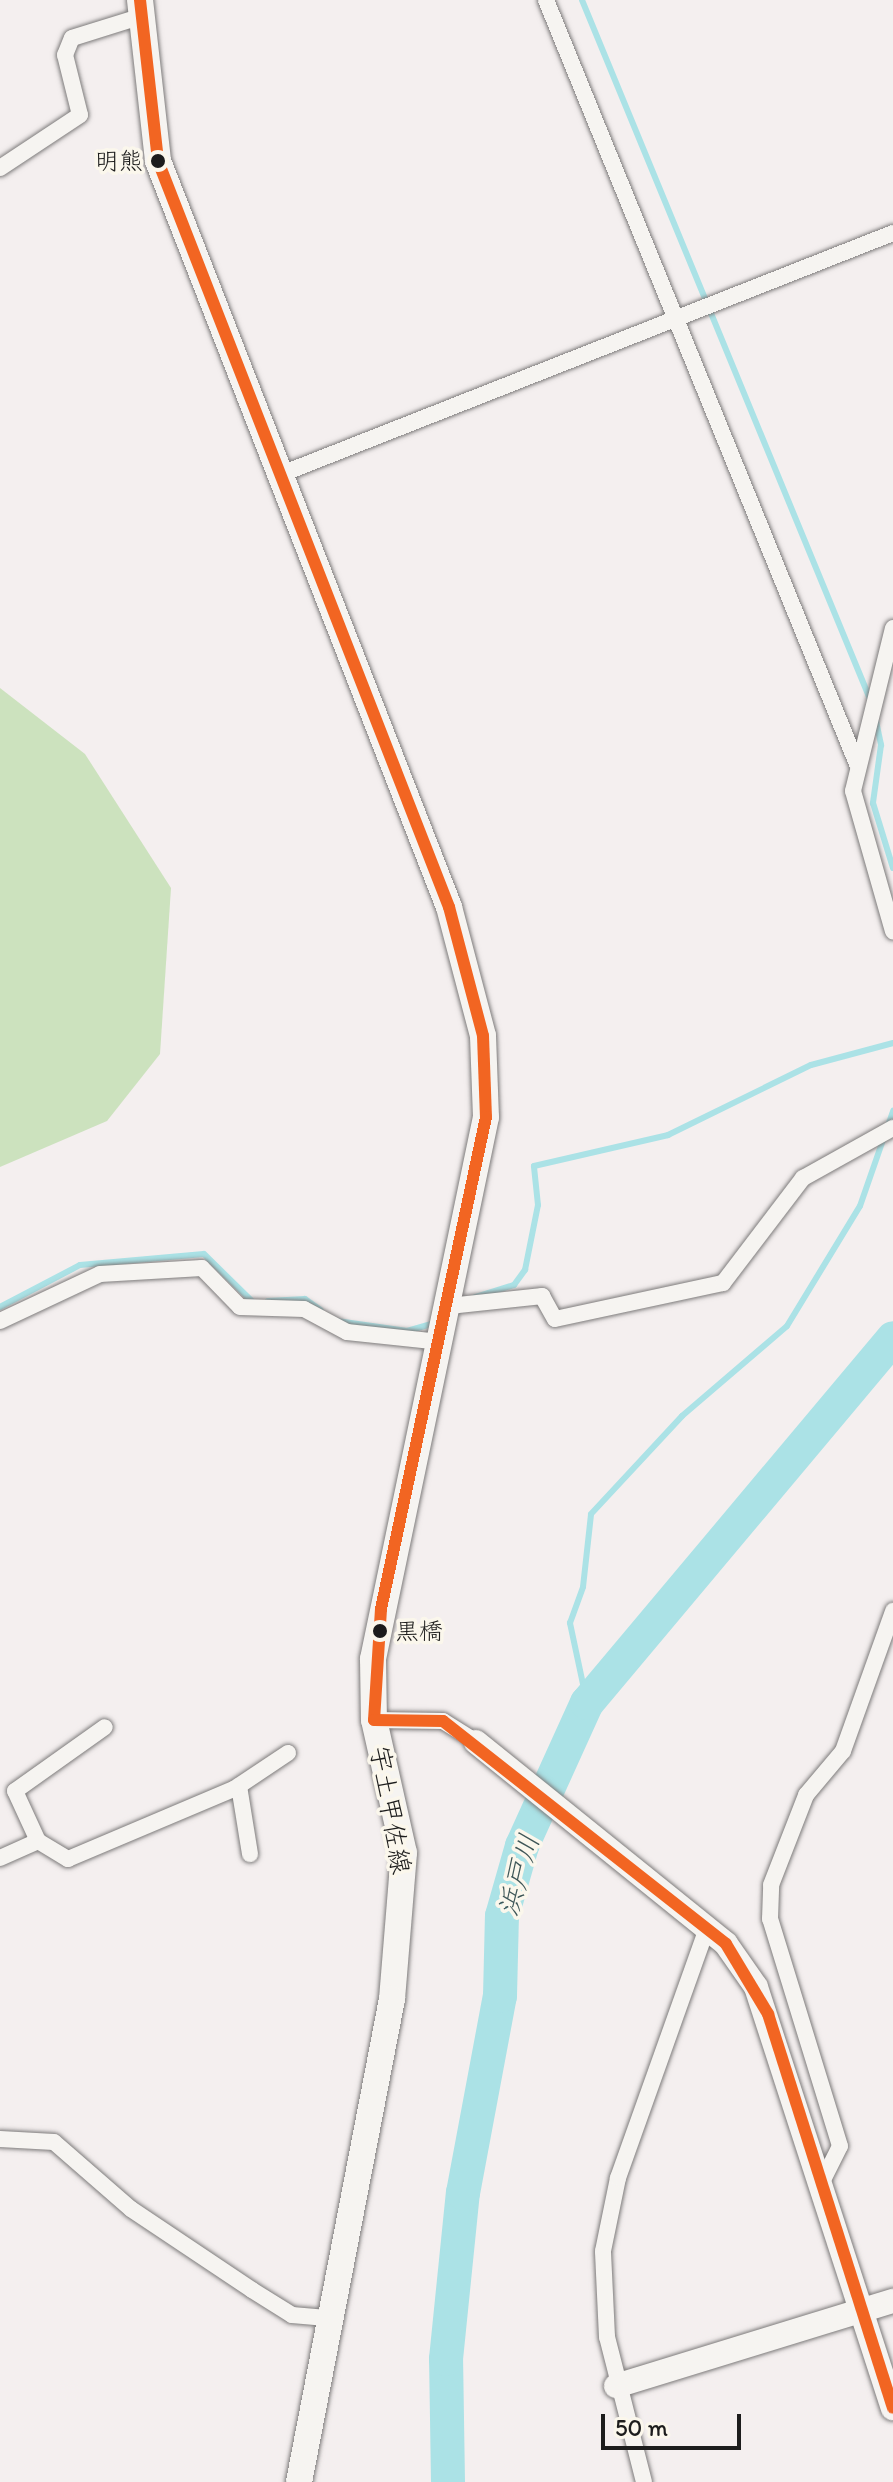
<!DOCTYPE html>
<html>
<head>
<meta charset="utf-8">
<style>
	body { margin:0 }
	#map { position:relative; width:893px; height:2482px; overflow:hidden; background:#f4efef; font-family:Itim,"Klee One",sans-serif }
	div>[style] { position:absolute }
	.green>* { inset:0; background:#cce2be }
	.stream>* { height:6px; margin:-3px; padding:0 3px; transform-origin:3px; border-radius:3px; background:#abe2e6 }
	.river>* { height:34px; margin:-17px; padding:0 17px; transform-origin:17px; border-radius:17px; background:#abe2e6 }
	.roads { filter:drop-shadow(0 0 2px #7d7b7b) drop-shadow(0 0 2px #7d7b7b) }
	.street>* { height:16px; margin:-8px; padding:0 8px; transform-origin:8px; border-radius:8px; background:#f6f4f1 }
	.secondary>* { height:24px; margin:-12px; padding:0 12px; transform-origin:12px; border-radius:12px; background:#f6f4f1 }
	.primary>* { height:26px; margin:-13px; padding:0 13px; transform-origin:13px; border-radius:13px; background:#f6f4f1 }
	.bus-1>* { height:12px; margin:-6px; padding:0 6px; transform-origin:6px; border-radius:6px; background:#f26522 }
	.dots>* { width:22px; height:22px; translate:-50% -50%; box-sizing:border-box; border:4px solid #fbf7ec; border-radius:50% }
	span { translate:-50% -50%; white-space:nowrap; text-align:center; line-height:1.15; -webkit-text-stroke:7px #fbf7ec; paint-order:stroke }
	.bus-label { font-size:24px; color:#1c1c1c }
	.right { translate:-100% -50%; text-align:right }
	.left { translate:0 -50%; text-align:left }
	.street-label { font-size:26px; color:#1c1c1c }
	.water-label { font-size:28px; color:#3e5657; font-style:italic }
	.scale { position:absolute; left:601px; top:2414px; width:140px; height:36px; box-sizing:border-box; border:4px solid #1c1c1c; border-top:0; padding-left:10px; font-size:24px; line-height:28px; white-space:nowrap; color:#1c1c1c; -webkit-text-stroke:6px #fbf7ec; paint-order:stroke }
</style>
</head>
<body>
<div id="map">
	<div class="green">
		<i style="clip-path:polygon(0 688px,85px 754px,171px 888px,160px 1054px,107px 1121px,0 1167px)"></i>
	</div>
	<div class="stream">
		<i style="left:582px;top:0;width:756px;rotate:67.61deg"></i>
		<i style="left:876px;top:721px;width:25px;rotate:78deg"></i>
		<i style="left:881px;top:745px;width:59px;rotate:97.9deg"></i>
		<i style="left:873px;top:803px;width:68px;rotate:72.9deg"></i>
		<i style="left:475px;top:1297px;width:41px;rotate:-17.1deg"></i>
		<i style="left:514px;top:1285px;width:19px;rotate:-54deg"></i>
		<i style="left:525px;top:1270px;width:66px;rotate:-78.7deg"></i>
		<i style="left:538px;top:1205px;width:39px;rotate:-96deg"></i>
		<i style="left:534px;top:1166px;width:138px;rotate:-13deg"></i>
		<i style="left:668px;top:1135px;width:159px;rotate:-26.1deg"></i>
		<i style="left:811px;top:1065px;width:85px;rotate:-15deg"></i>
		<i style="left:268px;top:1301px;width:37px;rotate:-3deg"></i>
		<i style="left:305px;top:1299px;width:19px;rotate:35deg"></i>
		<i style="left:0;top:1307px;width:90px;rotate:-27.7deg"></i>
		<i style="left:80px;top:1265px;width:124px;rotate:-5.1deg"></i>
		<i style="left:204px;top:1254px;width:69px;rotate:44.4deg"></i>
		<i style="left:337px;top:1321px;width:71px;rotate:8.1deg"></i>
		<i style="left:407px;top:1331px;width:29px;rotate:-16deg"></i>
		<i style="left:587px;top:1703px;width:82px;rotate:-102deg"></i>
		<i style="left:570px;top:1623px;width:38px;rotate:-70deg"></i>
		<i style="left:583px;top:1587px;width:73px;rotate:-83.7deg"></i>
		<i style="left:591px;top:1514px;width:134px;rotate:-47.1deg"></i>
		<i style="left:682px;top:1416px;width:138px;rotate:-40.6deg"></i>
		<i style="left:787px;top:1326px;width:140px;rotate:-58.7deg"></i>
		<i style="left:860px;top:1206px;width:101px;rotate:-70.8deg"></i>
	</div>
	<div class="river">
		<i style="left:448px;top:2482px;width:123px;rotate:-90.9deg"></i>
		<i style="left:446px;top:2359px;width:167px;rotate:-84.2deg"></i>
		<i style="left:463px;top:2193px;width:200px;rotate:-79.4deg"></i>
		<i style="left:500px;top:1996px;width:80px;rotate:-88.6deg"></i>
		<i style="left:502px;top:1916px;width:73px;rotate:-74.1deg"></i>
		<i style="left:522px;top:1846px;width:157px;rotate:-65.6deg"></i>
		<i style="left:587px;top:1703px;width:476px;rotate:-50deg"></i>
	</div>
	<div class="roads">
		<div class="street">
			<i style="left:546px;top:0;width:825px;rotate:67.85deg"></i>
			<i style="left:0;top:168px;width:96px;rotate:-33.5deg"></i>
			<i style="left:80px;top:115px;width:62px;rotate:-104deg"></i>
			<i style="left:65px;top:55px;width:18px;rotate:-68deg"></i>
			<i style="left:72px;top:38px;width:70px;rotate:-17.4deg"></i>
			<i style="left:279px;top:475px;width:660px;rotate:-21.51deg"></i>
			<i style="left:893px;top:628px;width:168px;rotate:103.8deg"></i>
			<i style="left:853px;top:791px;width:146px;rotate:74.1deg"></i>
			<i style="left:449px;top:1306px;width:94px;rotate:-6.1deg"></i>
			<i style="left:542px;top:1296px;width:26px;rotate:61deg"></i>
			<i style="left:555px;top:1319px;width:172px;rotate:-12.1deg"></i>
			<i style="left:723px;top:1283px;width:132px;rotate:-52.7deg"></i>
			<i style="left:803px;top:1178px;width:103px;rotate:-29.1deg"></i>
			<i style="left:0;top:1321px;width:110px;rotate:-25.2deg"></i>
			<i style="left:100px;top:1274px;width:102px;rotate:-3.4deg"></i>
			<i style="left:202px;top:1268px;width:54px;rotate:45.7deg"></i>
			<i style="left:240px;top:1307px;width:64px;rotate:1.8deg"></i>
			<i style="left:304px;top:1309px;width:49px;rotate:28.1deg"></i>
			<i style="left:347px;top:1332px;width:95px;rotate:6.1deg"></i>
			<i style="left:374px;top:1720px;width:69px;rotate:0.8deg"></i>
			<i style="left:443px;top:1721px;width:39px;rotate:32deg"></i>
			<i style="left:239px;top:1786px;width:69px;rotate:80.8deg"></i>
			<i style="left:38px;top:1841px;width:55px;rotate:-114.7deg"></i>
			<i style="left:15px;top:1791px;width:110px;rotate:-35.4deg"></i>
			<i style="left:0;top:1858px;width:42px;rotate:-24.1deg"></i>
			<i style="left:38px;top:1841px;width:35px;rotate:31deg"></i>
			<i style="left:68px;top:1859px;width:180px;rotate:-22.9deg"></i>
			<i style="left:234px;top:1789px;width:65px;rotate:-33.7deg"></i>
			<i style="left:0;top:2139px;width:54px;rotate:3.2deg"></i>
			<i style="left:54px;top:2142px;width:102px;rotate:41deg"></i>
			<i style="left:131px;top:2209px;width:146px;rotate:33.8deg"></i>
			<i style="left:252px;top:2290px;width:47px;rotate:32deg"></i>
			<i style="left:292px;top:2315px;width:35px;rotate:5deg"></i>
			<i style="left:822px;top:2182px;width:40px;rotate:-63.4deg"></i>
			<i style="left:840px;top:2146px;width:238px;rotate:-107.1deg"></i>
			<i style="left:770px;top:1919px;width:34px;rotate:-88deg"></i>
			<i style="left:771px;top:1885px;width:97px;rotate:-68.7deg"></i>
			<i style="left:806px;top:1795px;width:57px;rotate:-49.9deg"></i>
			<i style="left:843px;top:1751px;width:149px;rotate:-70.3deg"></i>
			<i style="left:644px;top:2482px;width:150px;rotate:-104.3deg"></i>
			<i style="left:607px;top:2337px;width:86px;rotate:-92.7deg"></i>
			<i style="left:603px;top:2251px;width:75px;rotate:-78.4deg"></i>
			<i style="left:618px;top:2178px;width:265px;rotate:-70.4deg"></i>
		</div>
		<div class="secondary">
			<i style="left:476px;top:1742px;width:321px;rotate:38.9deg"></i>
			<i style="left:726px;top:1944px;width:52px;rotate:55.1deg"></i>
			<i style="left:756px;top:1987px;width:443px;rotate:72deg"></i>
			<i style="left:616px;top:2386px;width:290px;rotate:-17.1deg"></i>
		</div>
		<div class="primary">
			<i style="left:140px;top:0;width:162px;rotate:83.6deg"></i>
			<i style="left:158px;top:161px;width:801px;rotate:68.69deg"></i>
			<i style="left:449px;top:907px;width:133px;rotate:75.2deg"></i>
			<i style="left:483px;top:1036px;width:81px;rotate:87.9deg"></i>
			<i style="left:486px;top:1117px;width:554px;rotate:101.78deg"></i>
			<i style="left:373px;top:1659px;width:61px;rotate:89.1deg"></i>
			<i style="left:374px;top:1720px;width:136px;rotate:77.3deg"></i>
			<i style="left:404px;top:1853px;width:146px;rotate:94.7deg"></i>
			<i style="left:392px;top:1999px;width:492px;rotate:100.9deg"></i>
		</div>
	</div>
	<div class="bus-1">
		<i style="left:140px;top:0;width:162px;rotate:83.6deg"></i>
		<i style="left:158px;top:161px;width:801px;rotate:68.69deg"></i>
		<i style="left:449px;top:907px;width:133px;rotate:75.2deg"></i>
		<i style="left:483px;top:1036px;width:81px;rotate:87.9deg"></i>
		<i style="left:486px;top:1117px;width:503px;rotate:102.05deg"></i>
		<i style="left:381px;top:1609px;width:111px;rotate:93.6deg"></i>
		<i style="left:374px;top:1720px;width:69px;rotate:0.8deg"></i>
		<i style="left:443px;top:1721px;width:360px;rotate:38.2deg"></i>
		<i style="left:726px;top:1944px;width:82px;rotate:59deg"></i>
		<i style="left:768px;top:2014px;width:413px;rotate:72.4deg"></i>
	</div>
	<div class="dots">
		<i style="left:158px;top:161px;background:#1c1c1c"></i>
		<i style="left:380px;top:1631px;background:#1c1c1c"></i>
	</div>
	<div class="bus-label">
		<span class="right" style="left:143px;top:161px">明熊</span>
		<span class="left" style="left:395px;top:1631px">黒橋</span>
	</div>
	<div class="street-label">
		<span style="left:390px;top:1810px;rotate:80deg">宇土甲佐線</span>
	</div>
	<div class="water-label">
		<span style="left:518px;top:1875px;rotate:-74deg">浜戸川</span>
	</div>
	<div class="scale">50 m</div>
</div>
</body>
</html>
